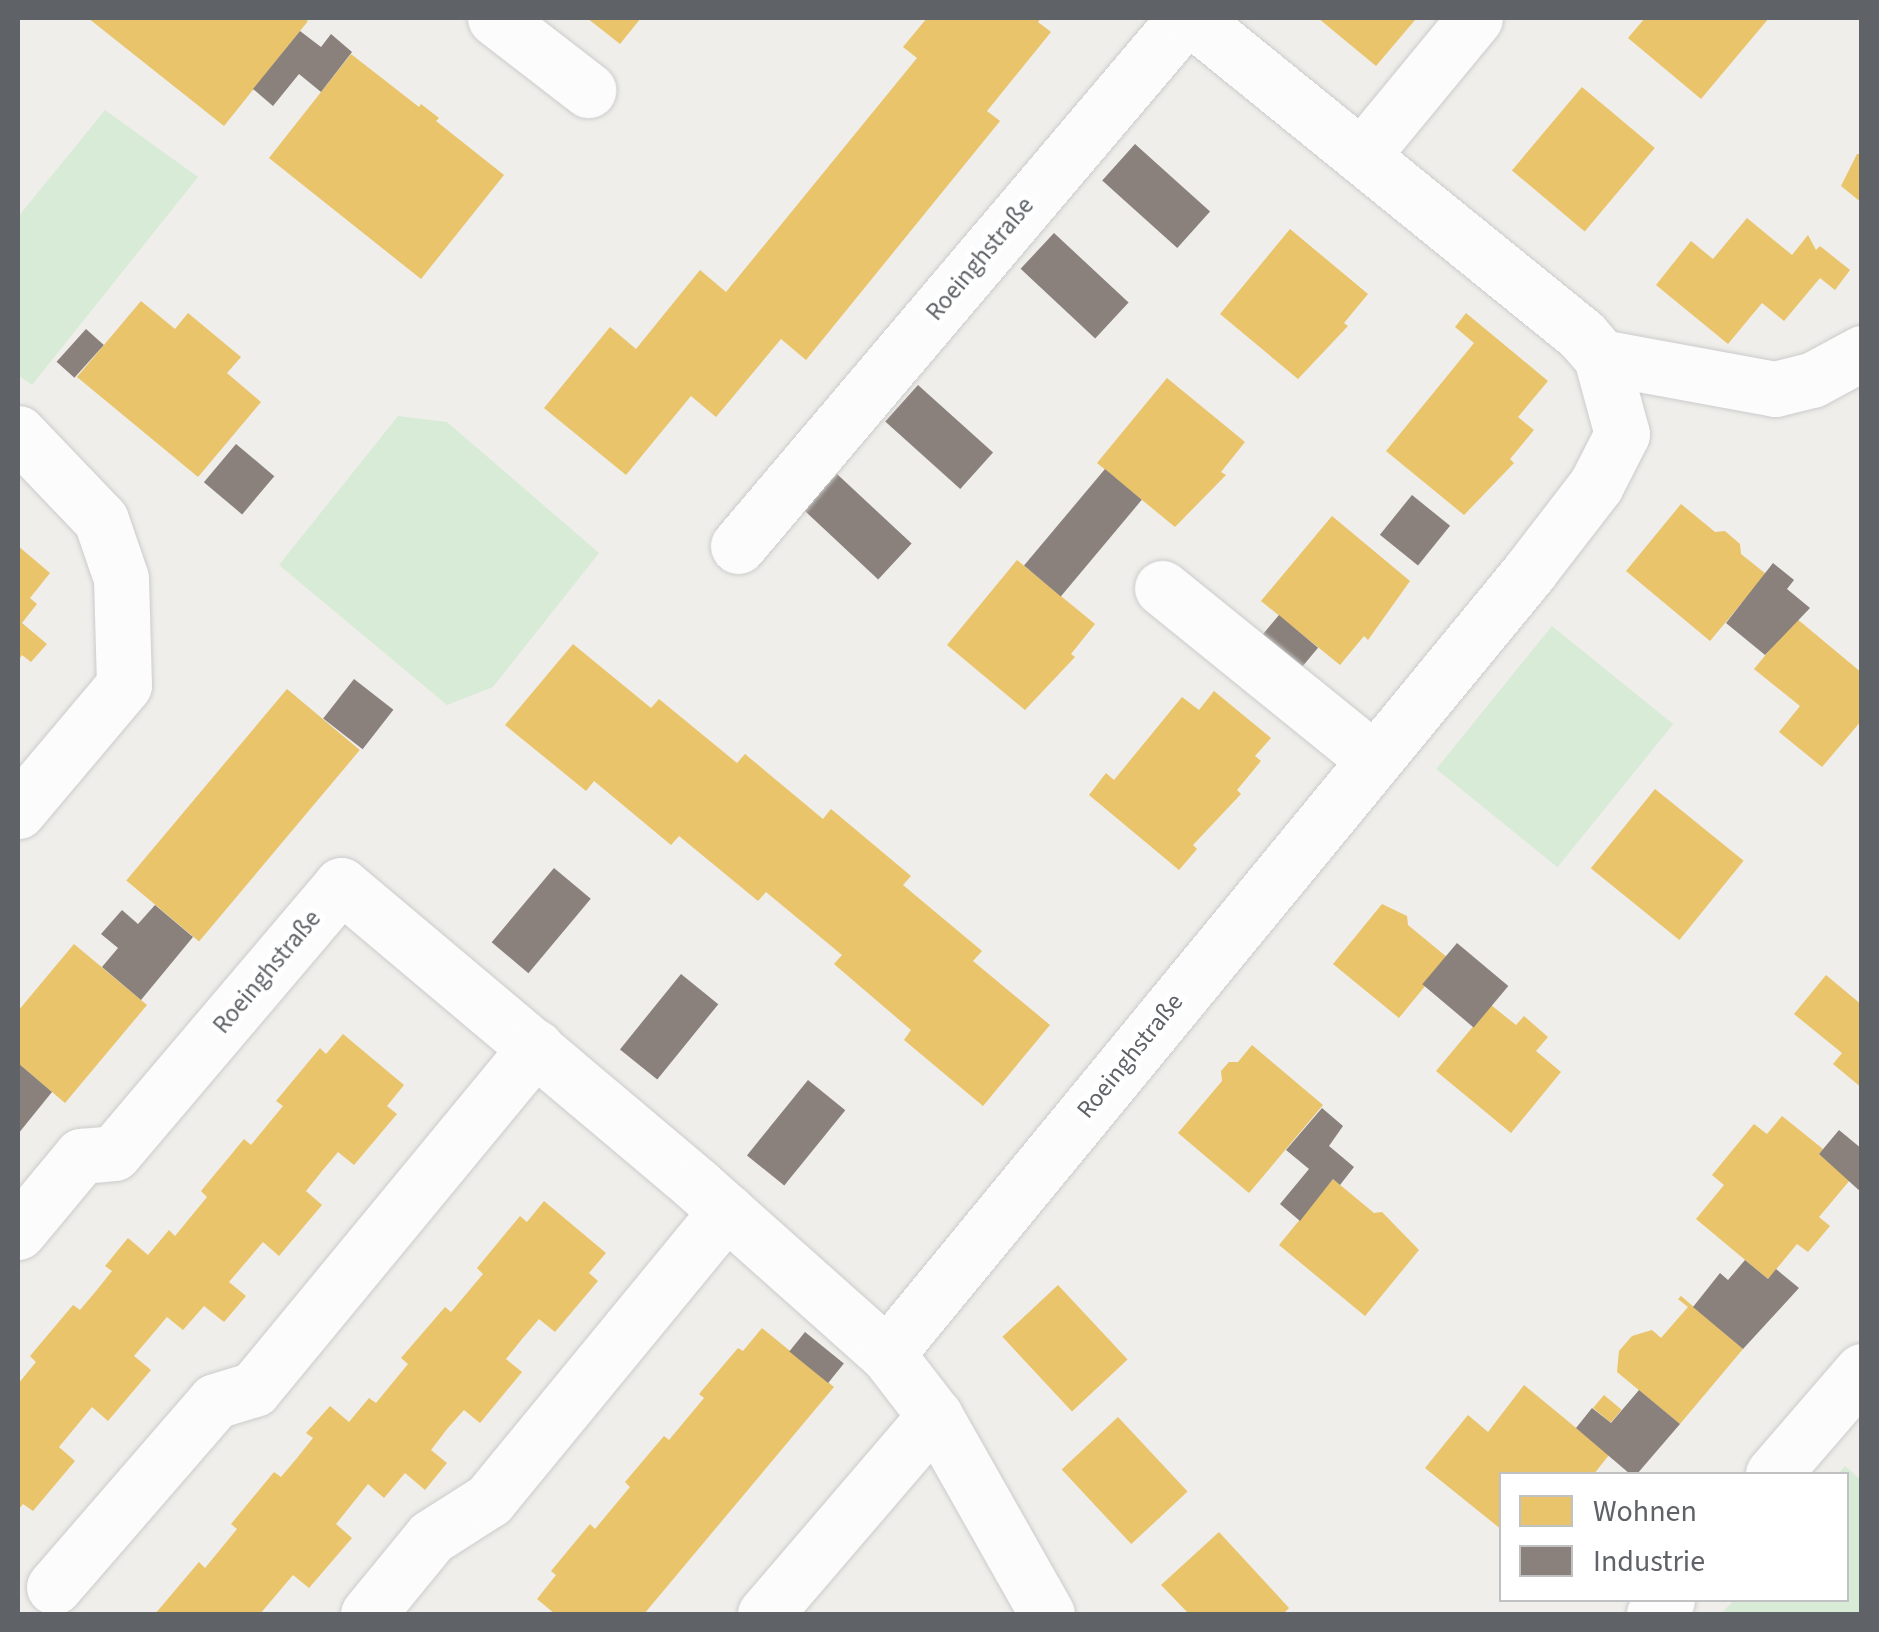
<!DOCTYPE html>
<html>
<head>
<meta charset="utf-8">
<style>
	body { margin:0 }
	#map { position:relative; width:1879px; height:1632px; overflow:hidden; background:#efeeea; font-family:"Source Sans 3",sans-serif }
	div>[style] { position:absolute }
	.green>* { inset:0; background:#d8ebd6; transform-origin:0 0 }
	.homes>* { inset:0; background:#e9c46a; transform-origin:0 0 }
	.industry>* { inset:0; background:#8a817c; transform-origin:0 0 }
	.roads { filter:drop-shadow(0 0 2px #cbcccc) drop-shadow(0 0 2px #cbcccc) }
	.minor>* { height:55px; margin:-27.5px; padding:0 27.5px; transform-origin:27.5px; border-radius:27.5px; background:#fdfcfc }
	span { translate:-50% -50%; white-space:nowrap; text-align:center; line-height:1.15; -webkit-text-stroke:10px #fff; paint-order:stroke }
	.street-label { font-size:25px; color:#5f6368 }
	.frame { position:absolute; inset:0; border:20px solid #5f6368; pointer-events:none }
	.legend { position:absolute; left:1499px; top:1472px; width:350px; height:130px; box-sizing:border-box; background:#fff; border:2px solid #bfc1c3; margin:0; padding:12px 18px; list-style:none; font-size:30px; color:#5f6368 }
	.legend li { display:flex; align-items:center; gap:20px; height:50px }
	.legend b { width:50px; border:2px solid #bfc1c3 }
</style>
</head>
<body>
<div id="map">
	<div class="green">
		<i style="clip-path:polygon(105px 110px,198px 177px,32px 385px,18px 375px,18px 217px)"></i>
		<i style="clip-path:polygon(398px 416px,447px 422px,599px 553px,493px 687px,447px 705px,279px 565px)"></i>
		<i style="left:1552px;top:626px;width:156px;height:184px;rotate:39deg"></i>
		<i style="clip-path:polygon(1845px 1466px,1861px 1480px,1861px 1614px,1721px 1614px,1734px 1600px,1846px 1600px,1846px 1474px,1838px 1474px)"></i>
	</div>
	<div class="homes">
		<i style="clip-path:polygon(88px 18px,304px 18px,308px 21px,224px 126px)"></i>
		<i style="clip-path:polygon(587px 18px,641px 18px,620px 44px)"></i>
		<i style="clip-path:polygon(927px 18px,1041px 18px,1038px 22px,1051px 32px,987px 111px,1000px 121px,806px 360px,781px 339px,716px 417px,691px 396px,626px 475px,544px 408px,610px 327px,636px 349px,700px 270px,726px 292px,917px 58px,903px 47px)"></i>
		<i style="clip-path:polygon(1318px 18px,1413px 18px,1415px 20px,1376px 66px)"></i>
		<i style="clip-path:polygon(1645px 18px,1769px 18px,1701px 99px,1628px 38px)"></i>
		<i style="clip-path:polygon(351px 54px,419px 107px,421px 104px,439px 118px,436px 121px,504px 175px,421px 279px,269px 158px)"></i>
		<i style="left:1582px;top:87px;width:95px;height:109px;rotate:40deg"></i>
		<i style="clip-path:polygon(1857px 154px,1862px 154px,1862px 203px,1841px 186px)"></i>
		<i style="clip-path:polygon(1747px 218px,1792px 255px,1808px 235px,1816px 250px,1820px 246px,1850px 270px,1835px 290px,1820px 278px,1784px 321px,1762px 303px,1728px 344px,1656px 285px,1691px 241px,1713px 259px)"></i>
		<i style="clip-path:polygon(1290px 229px,1368px 294px,1344px 323px,1348px 326px,1298px 379px,1220px 314px)"></i>
		<i style="clip-path:polygon(141px 301px,175px 329px,188px 313px,241px 357px,227px 373px,261px 402px,198px 477px,77px 377px)"></i>
		<i style="clip-path:polygon(1466px 313px,1548px 381px,1518px 417px,1534px 430px,1510px 459px,1514px 463px,1464px 515px,1386px 451px,1474px 343px,1455px 327px)"></i>
		<i style="clip-path:polygon(1167px 378px,1245px 442px,1221px 472px,1226px 475px,1175px 527px,1097px 463px)"></i>
		<i style="clip-path:polygon(1681px 504px,1715px 532px,1725px 531px,1740px 544px,1741px 554px,1766px 574px,1710px 641px,1626px 571px)"></i>
		<i style="clip-path:polygon(1332px 516px,1410px 581px,1368px 640px,1364px 636px,1340px 665px,1261px 601px)"></i>
		<i style="clip-path:polygon(18px 546px,50px 573px,30px 598px,37px 604px,22px 623px,47px 644px,31px 662px,22px 655px,18px 661px)"></i>
		<i style="clip-path:polygon(1017px 560px,1095px 624px,1071px 654px,1075px 657px,1025px 710px,947px 645px)"></i>
		<i style="clip-path:polygon(1796px 618px,1862px 673px,1862px 720px,1822px 767px,1779px 732px,1800px 706px,1754px 669px)"></i>
		<i style="clip-path:polygon(573px 644px,651px 708px,659px 699px,737px 763px,745px 754px,823px 819px,831px 809px,911px 876px,903px 885px,982px 951px,973px 961px,1050px 1025px,983px 1106px,904px 1040px,911px 1030px,834px 964px,842px 955px,766px 892px,758px 901px,679px 836px,671px 845px,594px 781px,586px 791px,505px 725px)"></i>
		<i style="left:287px;top:689px;width:95px;height:250px;rotate:40deg"></i>
		<i style="clip-path:polygon(1214px 691px,1271px 738px,1255px 756px,1261px 761px,1237px 790px,1241px 794px,1193px 845px,1197px 849px,1179px 870px,1089px 795px,1106px 773px,1114px 780px,1182px 697px,1199px 710px)"></i>
		<i style="left:1655px;top:789px;width:114px;height:102px;rotate:39deg"></i>
		<i style="clip-path:polygon(1382px 904px,1407px 916px,1408px 925px,1448px 958px,1399px 1018px,1333px 964px)"></i>
		<i style="clip-path:polygon(74px 944px,147px 1005px,65px 1103px,18px 1063px,18px 1011px)"></i>
		<i style="clip-path:polygon(1826px 975px,1862px 1005px,1862px 1088px,1833px 1064px,1842px 1053px,1794px 1014px)"></i>
		<i style="clip-path:polygon(1491px 1005px,1516px 1025px,1524px 1016px,1548px 1037px,1536px 1051px,1561px 1072px,1511px 1133px,1436px 1071px)"></i>
		<i style="clip-path:polygon(343px 1034px,404px 1085px,387px 1106px,397px 1114px,354px 1165px,338px 1152px,322px 1171px,306px 1191px,322px 1205px,279px 1256px,263px 1242px,229px 1282px,246px 1296px,224px 1322px,204px 1306px,183px 1330px,167px 1317px,134px 1356px,151px 1370px,108px 1421px,92px 1407px,59px 1447px,75px 1461px,33px 1511px,23px 1504px,18px 1510px,18px 1384px,36px 1362px,30px 1356px,73px 1305px,80px 1310px,96px 1291px,112px 1271px,105px 1266px,128px 1238px,148px 1255px,169px 1230px,175px 1236px,207px 1197px,201px 1191px,244px 1139px,251px 1145px,283px 1106px,276px 1101px,320px 1048px,326px 1054px)"></i>
		<i style="clip-path:polygon(1252px 1045px,1323px 1105px,1249px 1193px,1178px 1133px,1222px 1081px,1221px 1071px,1229px 1062px,1238px 1062px)"></i>
		<i style="clip-path:polygon(1782px 1116px,1823px 1149px,1819px 1154px,1850px 1180px,1819px 1217px,1830px 1226px,1808px 1252px,1797px 1244px,1768px 1279px,1696px 1219px,1724px 1185px,1712px 1175px,1754px 1124px,1767px 1134px)"></i>
		<i style="clip-path:polygon(1333px 1179px,1374px 1213px,1382px 1212px,1419px 1250px,1365px 1316px,1279px 1245px)"></i>
		<i style="clip-path:polygon(544px 1201px,606px 1253px,589px 1273px,598px 1281px,555px 1332px,539px 1319px,522px 1339px,506px 1359px,522px 1372px,480px 1423px,464px 1410px,447px 1429px,431px 1450px,447px 1463px,425px 1490px,405px 1473px,384px 1498px,368px 1484px,336px 1524px,352px 1538px,309px 1588px,293px 1575px,260px 1614px,155px 1614px,199px 1562px,205px 1568px,237px 1529px,231px 1524px,274px 1472px,281px 1477px,297px 1458px,313px 1438px,306px 1433px,330px 1406px,349px 1422px,369px 1398px,376px 1403px,408px 1364px,401px 1358px,445px 1307px,451px 1312px,483px 1274px,477px 1268px,520px 1216px,527px 1222px)"></i>
		<i style="left:1058px;top:1285px;width:102px;height:76px;rotate:47deg"></i>
		<i style="clip-path:polygon(1681px 1296px,1743px 1349px,1680px 1424px,1617px 1372px,1619px 1351px,1632px 1336px,1652px 1330px,1661px 1338px,1688px 1307px,1678px 1299px)"></i>
		<i style="clip-path:polygon(762px 1328px,834px 1387px,644px 1614px,555px 1614px,537px 1599px,556px 1575px,551px 1571px,590px 1524px,595px 1529px,630px 1487px,625px 1482px,664px 1436px,669px 1440px,704px 1398px,699px 1394px,738px 1348px,743px 1351px)"></i>
		<i style="clip-path:polygon(1524px 1385px,1609px 1455px,1594px 1474px,1502px 1474px,1502px 1530px,1425px 1468px,1468px 1415px,1488px 1432px)"></i>
		<i style="left:1604px;top:1395px;width:23px;height:17px;rotate:40deg"></i>
		<i style="left:1118px;top:1417px;width:102px;height:77px;rotate:47deg"></i>
		<i style="clip-path:polygon(1219px 1532px,1289px 1608px,1283px 1614px,1189px 1614px,1161px 1585px)"></i>
	</div>
	<div class="industry">
		<i style="clip-path:polygon(300px 31px,321px 47px,331px 34px,352px 52px,321px 92px,299px 74px,273px 106px,253px 89px)"></i>
		<i style="left:1135px;top:144px;width:101px;height:49px;rotate:42deg"></i>
		<i style="left:1054px;top:233px;width:102px;height:49px;rotate:43deg"></i>
		<i style="left:86px;top:329px;width:24px;height:44px;rotate:42deg"></i>
		<i style="left:918px;top:385px;width:101px;height:49px;rotate:42deg"></i>
		<i style="left:236px;top:444px;width:50px;height:50px;rotate:40deg"></i>
		<i style="left:1105px;top:469px;width:48px;height:126px;rotate:40deg"></i>
		<i style="left:837px;top:474px;width:102px;height:49px;rotate:43deg"></i>
		<i style="left:1412px;top:495px;width:49px;height:51px;rotate:39deg"></i>
		<i style="clip-path:polygon(1773px 563px,1794px 580px,1787px 589px,1810px 608px,1765px 655px,1726px 623px)"></i>
		<i style="left:1279px;top:615px;width:51px;height:26px;rotate:40deg"></i>
		<i style="left:354px;top:679px;width:50px;height:50px;rotate:38deg"></i>
		<i style="left:554px;top:868px;width:48px;height:97px;rotate:40deg"></i>
		<i style="clip-path:polygon(155px 905px,193px 937px,141px 1000px,102px 967px,118px 948px,101px 934px,122px 910px,138px 924px)"></i>
		<i style="left:1457px;top:943px;width:67px;height:54px;rotate:40deg"></i>
		<i style="left:681px;top:974px;width:48px;height:97px;rotate:39deg"></i>
		<i style="clip-path:polygon(18px 1063px,52px 1092px,18px 1134px)"></i>
		<i style="left:808px;top:1080px;width:48px;height:97px;rotate:39deg"></i>
		<i style="clip-path:polygon(1322px 1108px,1343px 1126px,1329px 1146px,1354px 1167px,1340px 1185px,1333px 1179px,1300px 1221px,1280px 1204px,1309px 1169px,1286px 1150px)"></i>
		<i style="clip-path:polygon(1839px 1130px,1862px 1149px,1862px 1193px,1819px 1154px)"></i>
		<i style="clip-path:polygon(1745px 1260px,1768px 1279px,1776px 1269px,1799px 1288px,1743px 1349px,1693px 1307px,1720px 1273px,1728px 1280px)"></i>
		<i style="left:805px;top:1332px;width:50px;height:25px;rotate:39deg"></i>
		<i style="clip-path:polygon(1639px 1390px,1680px 1424px,1637px 1474px,1630px 1474px,1576px 1428px,1592px 1408px,1611px 1423px)"></i>
	</div>
	<div class="roads">
		<div class="minor">
			<i style="left:495px;top:18px;width:118px;rotate:37.7deg"></i>
			<i style="left:1363px;top:154px;width:176px;rotate:-50.5deg"></i>
			<i style="left:1601px;top:357px;width:177px;rotate:10.4deg"></i>
			<i style="left:1775px;top:389px;width:38px;rotate:-14deg"></i>
			<i style="left:1812px;top:380px;width:57px;rotate:-28.4deg"></i>
			<i style="left:18px;top:433px;width:120px;rotate:46.3deg"></i>
			<i style="left:101px;top:520px;width:61px;rotate:71deg"></i>
			<i style="left:121px;top:578px;width:107px;rotate:88.4deg"></i>
			<i style="left:124px;top:685px;width:165px;rotate:130.1deg"></i>
			<i style="left:738px;top:546px;width:692px;rotate:-49.75deg"></i>
			<i style="left:1162px;top:588px;width:272px;rotate:39deg"></i>
			<i style="left:18px;top:1232px;width:99px;rotate:-50.3deg"></i>
			<i style="left:81px;top:1156px;width:33px;rotate:-5deg"></i>
			<i style="left:114px;top:1153px;width:351px;rotate:-49.7deg"></i>
			<i style="left:341px;top:885px;width:466px;rotate:40.1deg"></i>
			<i style="left:697px;top:1185px;width:254px;rotate:41.7deg"></i>
			<i style="left:887px;top:1354px;width:78px;rotate:52.3deg"></i>
			<i style="left:935px;top:1416px;width:227px;rotate:60.5deg"></i>
			<i style="left:887px;top:1354px;width:1012px;rotate:-50.61deg"></i>
			<i style="left:1529px;top:572px;width:110px;rotate:-52.4deg"></i>
			<i style="left:1596px;top:485px;width:57px;rotate:-63deg"></i>
			<i style="left:1622px;top:434px;width:80px;rotate:-105.3deg"></i>
			<i style="left:1601px;top:357px;width:29px;rotate:-131deg"></i>
			<i style="left:1582px;top:335px;width:503px;rotate:-140.97deg"></i>
			<i style="left:1773px;top:1474px;width:136px;rotate:-49.2deg"></i>
			<i style="left:54px;top:1587px;width:246px;rotate:-49.1deg"></i>
			<i style="left:215px;top:1401px;width:41px;rotate:-17.1deg"></i>
			<i style="left:254px;top:1389px;width:443px;rotate:-50.5deg"></i>
			<i style="left:368px;top:1614px;width:99px;rotate:-50.7deg"></i>
			<i style="left:431px;top:1537px;width:69px;rotate:-32.5deg"></i>
			<i style="left:489px;top:1500px;width:374px;rotate:-50.6deg"></i>
			<i style="left:765px;top:1614px;width:261px;rotate:-49.4deg"></i>
			<i style="left:1654px;top:1614px;width:19px;rotate:-47deg"></i>
		</div>
	</div>
	<div class="street-label">
		<span style="left:980px;top:259px;rotate:-50deg">Roeinghstraße</span>
		<span style="left:267px;top:972px;rotate:-50deg">Roeinghstraße</span>
		<span style="left:1130px;top:1056px;rotate:-51deg">Roeinghstraße</span>
	</div>
	<div class="frame"></div>
	<ul class="legend">
	<li><b style="height:28px;background:#e9c46a"></b>Wohnen</li>
	<li><b style="height:28px;background:#8a817c"></b>Industrie</li>
	</ul>
</div>
</body>
</html>
